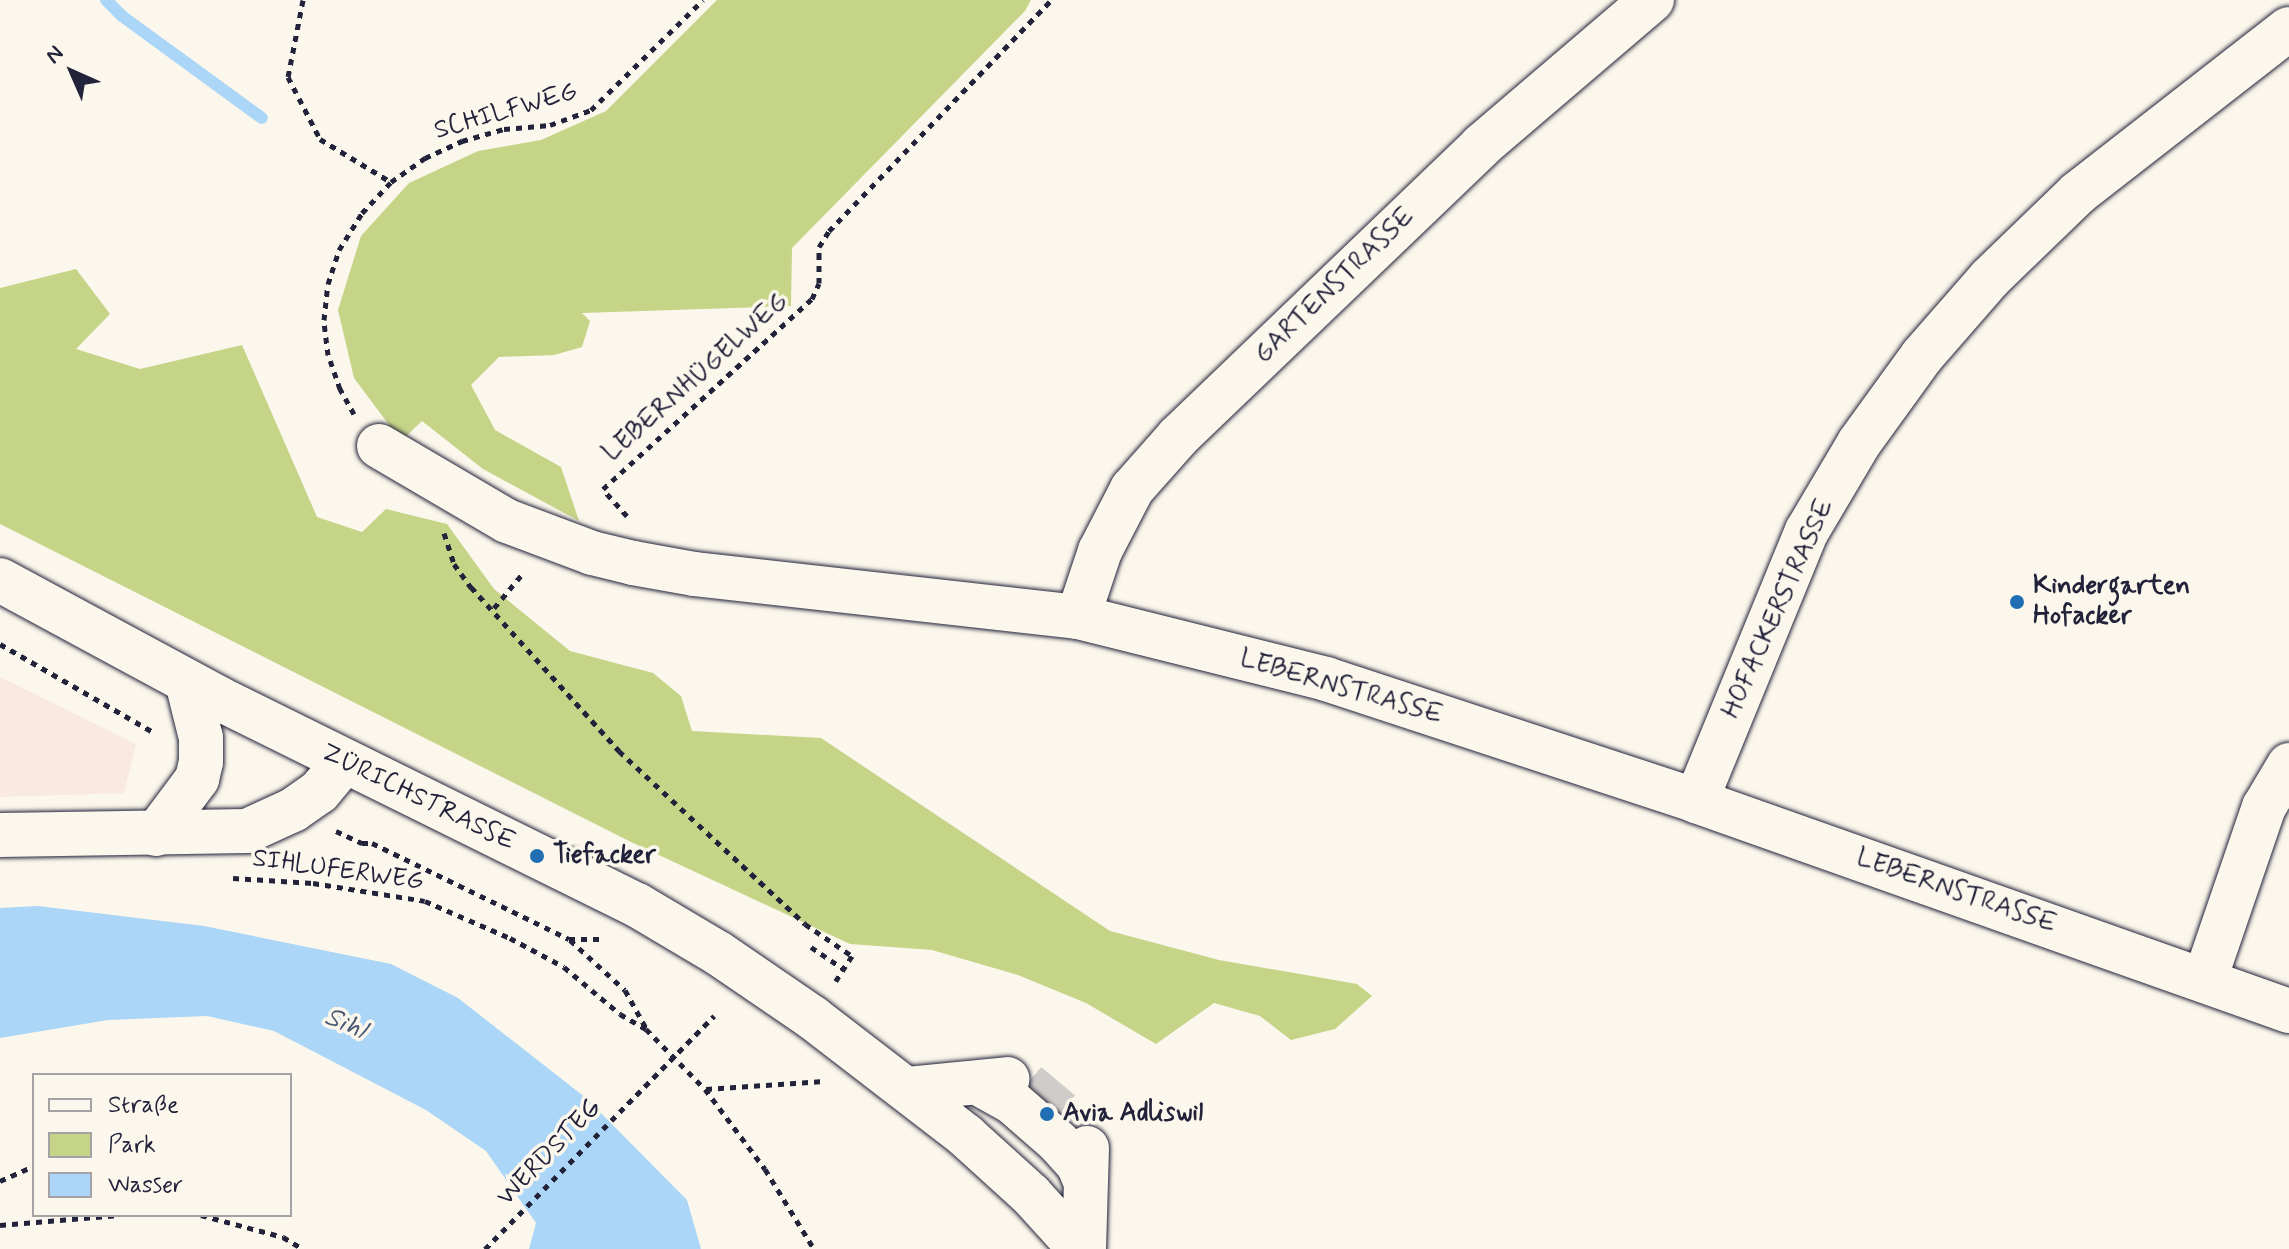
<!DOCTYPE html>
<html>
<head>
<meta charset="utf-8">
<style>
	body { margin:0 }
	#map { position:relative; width:2289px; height:1249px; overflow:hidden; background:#fbf7ec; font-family:Mynerve,sans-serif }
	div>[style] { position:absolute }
	.built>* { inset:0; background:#fae9de }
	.green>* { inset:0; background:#c6d488 }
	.water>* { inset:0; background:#abd6f7 }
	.stream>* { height:12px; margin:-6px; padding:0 6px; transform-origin:6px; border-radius:6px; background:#abd6f7 }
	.minor-tunnel>* { height:44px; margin-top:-22px; transform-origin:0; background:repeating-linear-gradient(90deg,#d0ccc9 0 44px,transparent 0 66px) }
	.path>* { height:5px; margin-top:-2.5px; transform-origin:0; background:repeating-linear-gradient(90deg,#22223b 0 6px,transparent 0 12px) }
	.roads { filter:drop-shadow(0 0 2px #22223b) drop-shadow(0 0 2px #22223b) }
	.minor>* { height:44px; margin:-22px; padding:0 22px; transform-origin:22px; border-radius:22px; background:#fbf7ec }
	.major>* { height:44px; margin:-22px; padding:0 22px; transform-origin:22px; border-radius:22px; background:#fbf7ec }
	.dots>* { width:22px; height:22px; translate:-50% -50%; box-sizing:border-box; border:4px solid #fbf7ec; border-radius:50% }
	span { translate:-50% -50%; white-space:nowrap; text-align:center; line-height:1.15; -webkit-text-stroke:7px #fbf7ec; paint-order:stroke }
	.street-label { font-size:26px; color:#22223b }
	.poi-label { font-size:26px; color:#22223b; font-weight:700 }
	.left { translate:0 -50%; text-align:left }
	.water-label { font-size:28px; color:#4b5873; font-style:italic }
	.legend { position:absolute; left:32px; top:1073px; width:260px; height:144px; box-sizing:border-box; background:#fbf7ec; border:2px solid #a4a2a5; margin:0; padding:10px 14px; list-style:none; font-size:24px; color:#22223b }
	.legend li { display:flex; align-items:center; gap:16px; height:40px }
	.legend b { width:40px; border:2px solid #a4a2a5 }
	.north { position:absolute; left:32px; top:32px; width:80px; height:80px; -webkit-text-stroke:6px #fbf7ec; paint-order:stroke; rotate:315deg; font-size:22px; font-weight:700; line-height:32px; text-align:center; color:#22223b }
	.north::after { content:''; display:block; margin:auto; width:28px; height:36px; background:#22223b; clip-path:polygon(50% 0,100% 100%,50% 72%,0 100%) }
</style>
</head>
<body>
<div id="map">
	<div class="built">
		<div style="clip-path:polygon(0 677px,136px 744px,124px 793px,0 797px)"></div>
	</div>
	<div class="green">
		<div style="clip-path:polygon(717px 0,1031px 0,1025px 11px,792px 248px,791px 306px,582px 313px,590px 321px,582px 347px,554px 355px,499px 357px,471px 385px,495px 430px,561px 467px,579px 521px,483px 469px,422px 421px,401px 441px,354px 378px,338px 310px,361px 236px,409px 183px,478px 151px,541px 140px,606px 111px)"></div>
		<div style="clip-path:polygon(76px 269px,110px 314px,76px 349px,140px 369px,242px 345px,317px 517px,362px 532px,386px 509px,447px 524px,494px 589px,570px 651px,653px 673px,681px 696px,692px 731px,821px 738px,1110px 931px,1219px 960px,1357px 984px,1372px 996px,1335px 1029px,1291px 1040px,1260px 1016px,1214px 1003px,1156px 1044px,1086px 1003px,1018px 975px,932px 950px,850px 944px,631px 842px,0 524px,0 288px)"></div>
	</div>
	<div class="water">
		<div style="clip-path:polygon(38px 906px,204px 926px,391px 964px,458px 998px,586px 1098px,687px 1200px,701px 1249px,529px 1249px,536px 1223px,486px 1151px,426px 1110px,274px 1031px,207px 1016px,108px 1020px,0 1038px,0 908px)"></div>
	</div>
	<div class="stream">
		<div style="left:106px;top:0;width:23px;rotate:45deg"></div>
		<div style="left:122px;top:16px;width:173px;rotate:36.1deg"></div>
	</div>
	<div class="minor-tunnel">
		<div style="left:1027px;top:1084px;width:62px;rotate:39.8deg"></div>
	</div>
	<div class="path">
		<div style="left:303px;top:0;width:78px;rotate:101deg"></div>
		<div style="left:288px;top:77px;width:70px;rotate:62.7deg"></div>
		<div style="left:320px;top:139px;width:83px;rotate:31.2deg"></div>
		<div style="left:354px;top:414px;width:29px;rotate:-119deg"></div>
		<div style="left:340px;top:389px;width:36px;rotate:-109deg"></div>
		<div style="left:328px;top:355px;width:35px;rotate:-97deg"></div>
		<div style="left:324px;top:320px;width:36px;rotate:-84deg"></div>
		<div style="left:328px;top:284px;width:36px;rotate:-72deg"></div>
		<div style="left:339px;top:250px;width:44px;rotate:-58.1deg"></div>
		<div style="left:362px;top:213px;width:42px;rotate:-46.9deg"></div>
		<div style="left:391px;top:182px;width:42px;rotate:-35.2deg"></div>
		<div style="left:425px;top:158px;width:41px;rotate:-24.7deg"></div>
		<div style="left:462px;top:141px;width:44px;rotate:-15.9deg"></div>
		<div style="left:504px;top:129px;width:46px;rotate:-5deg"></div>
		<div style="left:550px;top:125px;width:44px;rotate:-20.1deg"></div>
		<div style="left:591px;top:110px;width:157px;rotate:-44.5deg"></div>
		<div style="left:627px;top:516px;width:36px;rotate:-132deg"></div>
		<div style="left:603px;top:489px;width:282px;rotate:-42.3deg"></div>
		<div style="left:812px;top:299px;width:17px;rotate:-66deg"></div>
		<div style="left:819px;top:283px;width:36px;rotate:-90deg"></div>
		<div style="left:819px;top:247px;width:19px;rotate:-58deg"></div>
		<div style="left:829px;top:231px;width:320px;rotate:-46.1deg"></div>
		<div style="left:444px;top:533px;width:33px;rotate:72deg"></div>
		<div style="left:454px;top:564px;width:29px;rotate:54deg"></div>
		<div style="left:471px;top:587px;width:221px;rotate:47.9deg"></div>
		<div style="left:619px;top:751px;width:254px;rotate:42.9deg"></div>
		<div style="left:805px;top:924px;width:57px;rotate:34.2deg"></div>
		<div style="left:852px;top:956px;width:30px;rotate:123deg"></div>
		<div style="left:494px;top:608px;width:47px;rotate:-50.2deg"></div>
		<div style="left:0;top:644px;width:179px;rotate:29.9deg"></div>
		<div style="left:336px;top:831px;width:29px;rotate:25deg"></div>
		<div style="left:362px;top:843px;width:10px"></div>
		<div style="left:372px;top:843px;width:219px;rotate:26deg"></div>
		<div style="left:569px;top:939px;width:36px"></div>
		<div style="left:233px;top:878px;width:80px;rotate:3.6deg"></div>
		<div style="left:313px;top:883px;width:113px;rotate:9.1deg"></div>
		<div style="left:425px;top:901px;width:93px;rotate:23.5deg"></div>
		<div style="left:510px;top:938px;width:61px;rotate:28.2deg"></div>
		<div style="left:564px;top:967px;width:73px;rotate:40deg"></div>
		<div style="left:620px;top:1014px;width:30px;rotate:30deg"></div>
		<div style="left:646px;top:1029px;width:84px;rotate:45.5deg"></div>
		<div style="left:705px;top:1089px;width:100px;rotate:53.1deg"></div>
		<div style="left:765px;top:1169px;width:94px;rotate:58.5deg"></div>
		<div style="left:570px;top:940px;width:74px;rotate:42.3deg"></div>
		<div style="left:625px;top:990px;width:43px;rotate:61.1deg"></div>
		<div style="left:811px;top:947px;width:40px;rotate:34deg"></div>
		<div style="left:706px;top:1089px;width:118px;rotate:-3.9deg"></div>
		<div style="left:0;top:1181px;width:37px;rotate:-24deg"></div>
		<div style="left:201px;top:1215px;width:85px;rotate:15deg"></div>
		<div style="left:283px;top:1237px;width:23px;rotate:31deg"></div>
		<div style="left:0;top:1225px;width:120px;rotate:-4.8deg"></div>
		<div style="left:485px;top:1249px;width:327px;rotate:-45.5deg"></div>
	</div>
	<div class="roads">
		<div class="minor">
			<div style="left:379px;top:446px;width:148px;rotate:30.4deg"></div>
			<div style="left:507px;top:521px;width:91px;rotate:20.6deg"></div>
			<div style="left:592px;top:553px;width:42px;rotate:13.7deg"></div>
			<div style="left:633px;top:563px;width:63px;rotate:10.1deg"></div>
			<div style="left:695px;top:574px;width:385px;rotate:6.4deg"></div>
			<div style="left:1078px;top:617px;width:256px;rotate:14deg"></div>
			<div style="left:1326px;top:679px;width:390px;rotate:18.2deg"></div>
			<div style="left:1696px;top:801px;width:629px;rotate:19.5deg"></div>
			<div style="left:1078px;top:617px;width:70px;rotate:-71.6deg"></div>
			<div style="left:1100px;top:551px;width:70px;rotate:-62.7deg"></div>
			<div style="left:1132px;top:489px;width:69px;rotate:-48.5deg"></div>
			<div style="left:1178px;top:437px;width:420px;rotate:-43.8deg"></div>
			<div style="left:1481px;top:146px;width:225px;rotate:-40.5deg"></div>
			<div style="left:1696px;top:801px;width:292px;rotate:-67.7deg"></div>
			<div style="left:1807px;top:531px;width:102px;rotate:-59.4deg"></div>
			<div style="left:1859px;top:443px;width:107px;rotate:-54.1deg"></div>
			<div style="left:1922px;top:356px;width:103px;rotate:-48.9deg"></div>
			<div style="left:1990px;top:278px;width:122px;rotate:-44deg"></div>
			<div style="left:2078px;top:193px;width:267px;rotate:-37.9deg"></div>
			<div style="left:156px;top:834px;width:69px;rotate:-53.3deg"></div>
			<div style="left:197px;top:779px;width:17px;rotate:-77deg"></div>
			<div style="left:201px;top:762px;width:24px;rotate:-90deg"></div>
			<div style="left:201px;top:738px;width:58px;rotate:-104deg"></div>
			<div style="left:0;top:835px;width:247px;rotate:-0.9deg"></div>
			<div style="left:247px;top:831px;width:51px;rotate:-24.5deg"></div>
			<div style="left:293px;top:810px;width:32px;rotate:-35deg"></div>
			<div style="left:319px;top:792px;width:39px;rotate:-50deg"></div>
			<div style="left:2205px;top:979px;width:182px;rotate:-71.1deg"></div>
			<div style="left:2264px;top:807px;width:49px;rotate:-59.2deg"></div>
			<div style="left:978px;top:1083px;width:38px;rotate:29deg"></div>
			<div style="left:1011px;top:1101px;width:62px;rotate:41.1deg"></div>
			<div style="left:1058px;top:1142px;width:30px;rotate:48deg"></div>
			<div style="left:1078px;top:1164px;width:15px;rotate:67deg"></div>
			<div style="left:908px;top:1089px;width:100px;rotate:-5.7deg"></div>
			<div style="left:1084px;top:1249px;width:101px;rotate:-88.3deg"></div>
		</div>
		<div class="major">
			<div style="left:0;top:580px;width:248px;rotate:28.4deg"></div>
			<div style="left:218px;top:698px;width:467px;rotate:26.3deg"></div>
			<div style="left:637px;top:905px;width:94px;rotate:30.7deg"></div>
			<div style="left:718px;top:953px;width:115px;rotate:34.4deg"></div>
			<div style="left:813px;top:1018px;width:193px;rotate:37.6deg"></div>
			<div style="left:966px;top:1136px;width:88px;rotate:42.2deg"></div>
			<div style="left:1031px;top:1195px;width:73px;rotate:47.8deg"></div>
		</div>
	</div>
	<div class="dots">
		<div style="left:2017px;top:602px;background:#1f6fb2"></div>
		<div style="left:537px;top:856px;background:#1f6fb2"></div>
		<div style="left:1047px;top:1114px;background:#1f6fb2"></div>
	</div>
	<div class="street-label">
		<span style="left:506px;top:112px;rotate:-16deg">SCHILFWEG</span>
		<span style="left:1335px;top:286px;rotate:-44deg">GARTENSTRASSE</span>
		<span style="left:696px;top:378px;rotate:-42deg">LEBERNHÜGELWEG</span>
		<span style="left:1779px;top:609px;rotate:-66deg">HOFACKERSTRASSE</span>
		<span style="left:1341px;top:688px;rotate:16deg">LEBERNSTRASSE</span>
		<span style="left:418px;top:798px;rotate:26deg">ZÜRICHSTRASSE</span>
		<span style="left:338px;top:871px;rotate:8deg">SIHLUFERWEG</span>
		<span style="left:1956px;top:892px;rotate:19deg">LEBERNSTRASSE</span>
		<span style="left:550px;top:1153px;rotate:-46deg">WERDSTEG</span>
	</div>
	<div class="poi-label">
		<span class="left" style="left:2033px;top:602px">Kindergarten<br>Hofacker</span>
		<span class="left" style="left:553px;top:856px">Tiefacker</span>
		<span class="left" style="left:1063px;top:1114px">Avia Adliswil</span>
	</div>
	<div class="water-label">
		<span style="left:345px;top:1024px;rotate:23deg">Sihl</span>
	</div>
	<ul class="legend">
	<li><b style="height:10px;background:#fbf7ec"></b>Straße</li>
	<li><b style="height:22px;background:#c6d488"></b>Park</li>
	<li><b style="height:22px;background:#abd6f7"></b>Wasser</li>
	</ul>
	<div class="north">N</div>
</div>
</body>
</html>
